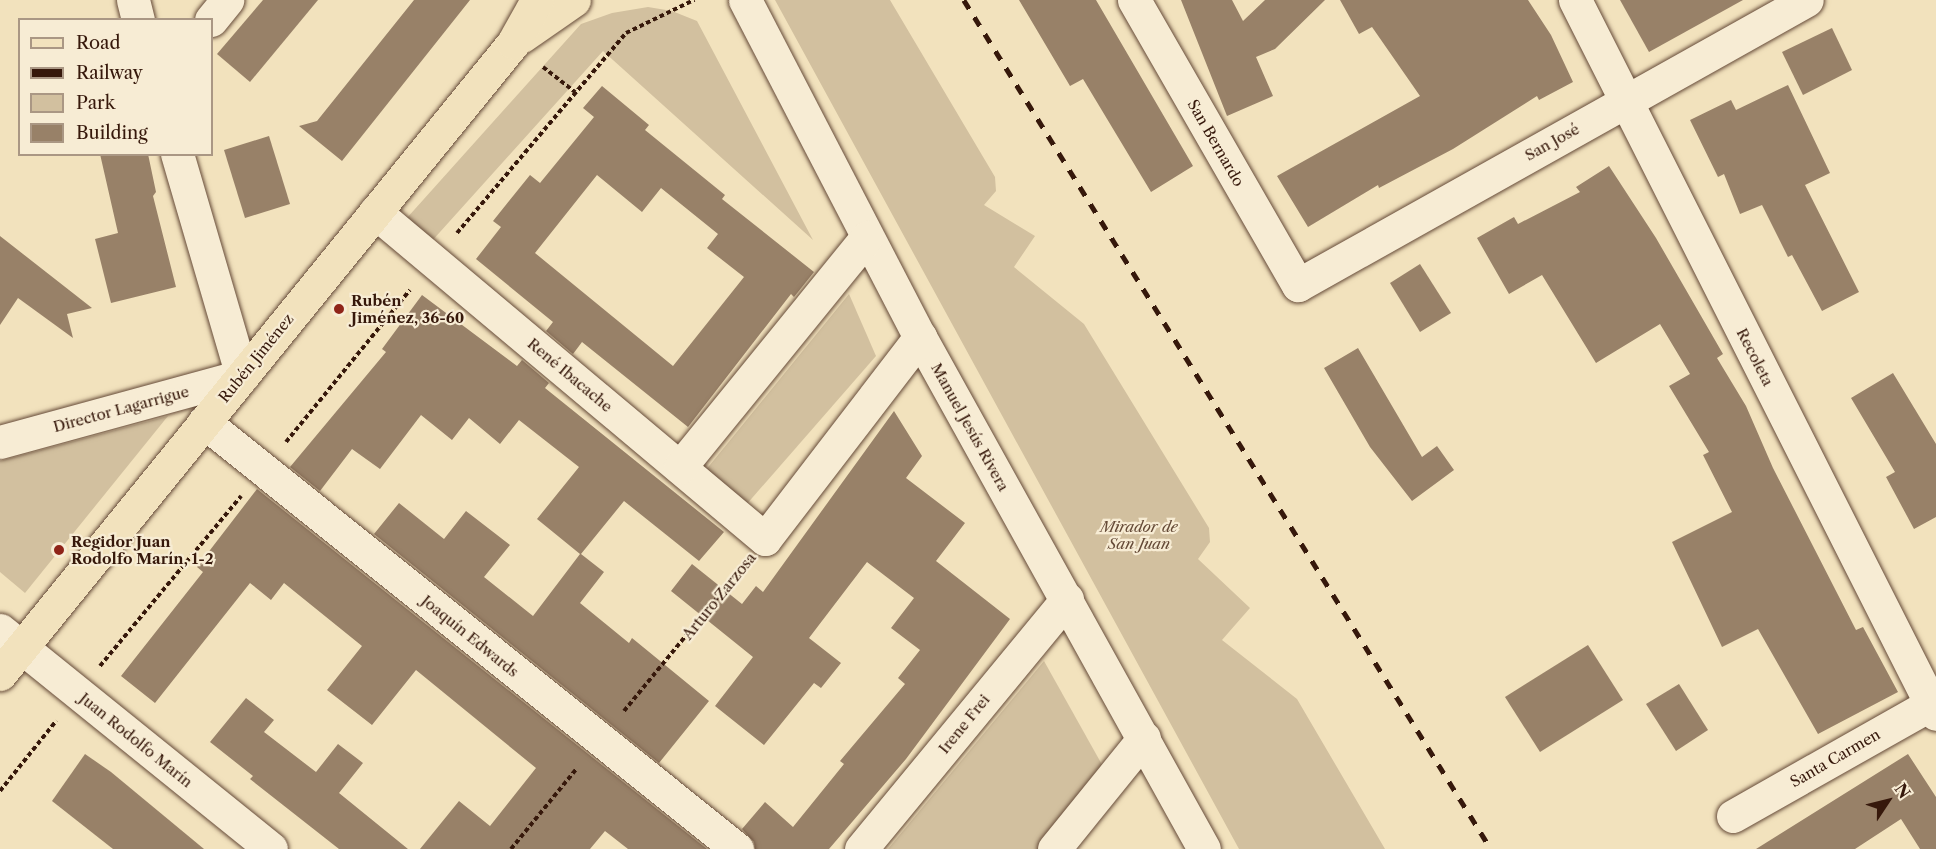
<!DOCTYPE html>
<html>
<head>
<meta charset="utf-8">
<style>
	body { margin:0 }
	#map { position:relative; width:1936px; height:849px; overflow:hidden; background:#f2e2bd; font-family:"Libre Caslon Text",serif }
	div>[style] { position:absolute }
	.green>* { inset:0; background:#d2c09f }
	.building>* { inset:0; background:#988168 }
	.path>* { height:4px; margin-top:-2px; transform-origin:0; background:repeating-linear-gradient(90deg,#36180b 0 4.5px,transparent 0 7.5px) }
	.roads { filter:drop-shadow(0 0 2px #654a38) drop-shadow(0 0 2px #654a38) }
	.minor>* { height:33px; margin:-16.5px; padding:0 16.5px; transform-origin:16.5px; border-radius:16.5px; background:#f7ecd4 }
	.major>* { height:33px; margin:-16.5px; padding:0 16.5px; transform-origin:16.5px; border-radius:16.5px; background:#f2e2bd }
	.rail>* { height:4.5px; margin-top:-2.25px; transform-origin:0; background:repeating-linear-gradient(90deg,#36180b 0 10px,transparent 0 20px) }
	.dots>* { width:16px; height:16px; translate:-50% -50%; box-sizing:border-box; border:3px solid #f7ecd4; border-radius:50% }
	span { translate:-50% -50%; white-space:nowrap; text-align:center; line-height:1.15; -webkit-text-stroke:4.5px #f7ecd4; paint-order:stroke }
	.street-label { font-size:15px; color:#36180b }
	.poi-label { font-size:15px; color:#36180b; font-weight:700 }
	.left { translate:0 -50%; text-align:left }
	.park-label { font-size:15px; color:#654a37; font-style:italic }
	.legend { position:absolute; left:18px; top:18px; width:195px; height:138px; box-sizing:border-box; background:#f7ecd4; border:2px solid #aa9784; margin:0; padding:8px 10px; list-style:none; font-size:18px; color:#36180b }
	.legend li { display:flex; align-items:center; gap:12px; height:30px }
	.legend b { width:30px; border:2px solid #aa9784 }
	.north { position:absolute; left:1858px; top:771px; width:60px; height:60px; -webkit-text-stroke:4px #f7ecd4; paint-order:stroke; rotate:55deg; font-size:16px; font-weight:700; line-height:24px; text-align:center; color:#36180b }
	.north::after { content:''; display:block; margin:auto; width:21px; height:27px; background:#36180b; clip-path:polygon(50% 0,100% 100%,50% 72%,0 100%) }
</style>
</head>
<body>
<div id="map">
	<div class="green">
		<div style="clip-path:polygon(775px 0,890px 0,995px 177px,996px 191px,984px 205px,1035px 236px,1014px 267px,1084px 324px,1209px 528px,1210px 542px,1198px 559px,1250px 608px,1222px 640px,1297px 699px,1385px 849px,1239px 849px)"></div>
		<div style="clip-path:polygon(648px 7px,672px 11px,697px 21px,813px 240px,603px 51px,431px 242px,406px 219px,581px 24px,612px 13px)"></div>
		<div style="clip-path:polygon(849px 294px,876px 356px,746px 505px,705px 471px)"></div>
		<div style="clip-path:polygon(168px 416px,25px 593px,0 572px,0 461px)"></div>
		<div style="clip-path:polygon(1044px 661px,1105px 770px,1041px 849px,888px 849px)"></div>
	</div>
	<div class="building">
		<div style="clip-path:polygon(263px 0,318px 0,250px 82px,217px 54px)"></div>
		<div style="clip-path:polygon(414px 0,470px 0,342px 161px,299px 126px,317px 121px)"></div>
		<div style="clip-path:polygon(1019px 0,1096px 0,1193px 166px,1151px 192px,1083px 79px,1070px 86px)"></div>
		<div style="clip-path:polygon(1181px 0,1232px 0,1243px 21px,1265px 0,1325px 0,1275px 49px,1256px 57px,1273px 96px,1227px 116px)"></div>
		<div style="clip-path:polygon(1340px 0,1528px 0,1551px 35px,1573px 82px,1539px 100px,1537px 96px,1453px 149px,1379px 188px,1378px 185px,1308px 227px,1277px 176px,1420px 96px,1372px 27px,1359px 34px)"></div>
		<div style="clip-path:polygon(1620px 0,1743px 0,1649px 52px)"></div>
		<div style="clip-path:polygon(1832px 28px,1852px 70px,1803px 95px,1782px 52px)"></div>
		<div style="clip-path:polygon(1788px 85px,1830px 173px,1805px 185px,1859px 292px,1822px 311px,1792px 255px,1788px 257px,1762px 205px,1740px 214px,1724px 174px,1718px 177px,1690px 120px,1731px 100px,1736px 110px)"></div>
		<div style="clip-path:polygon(evenodd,602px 86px,649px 125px,645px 130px,725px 195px,722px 199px,814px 272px,794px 297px,791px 294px,688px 427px,582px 342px,573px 354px,546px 331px,553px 322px,476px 259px,501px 227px,493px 221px,530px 175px,540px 183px,594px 117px,583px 108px,602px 86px,597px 175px,642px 212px,661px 188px,718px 234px,707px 248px,744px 277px,673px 366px,535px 253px,597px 175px)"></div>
		<div style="clip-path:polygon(269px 136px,290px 204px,245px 218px,224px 150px)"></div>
		<div style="clip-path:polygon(100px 154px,148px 154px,156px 192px,153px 196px,176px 287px,111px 303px,95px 239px,118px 233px)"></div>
		<div style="clip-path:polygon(1609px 166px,1656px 238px,1723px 354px,1717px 358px,1746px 406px,1773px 468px,1856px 630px,1863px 627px,1898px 692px,1818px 734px,1758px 629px,1722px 647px,1672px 542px,1732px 512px,1703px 455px,1709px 452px,1669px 386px,1690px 374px,1660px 324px,1596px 363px,1542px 275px,1509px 294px,1477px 238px,1514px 217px,1518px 224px,1580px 192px,1576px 187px)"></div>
		<div style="clip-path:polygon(0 236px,92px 308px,67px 314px,73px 338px,18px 298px,0 325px)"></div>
		<div style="clip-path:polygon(1420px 264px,1451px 313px,1420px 332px,1390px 283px)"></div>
		<div style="clip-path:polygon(422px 295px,517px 366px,522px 360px,549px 383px,545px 388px,724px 532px,699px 561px,624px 501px,581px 554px,604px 572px,580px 603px,629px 643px,632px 638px,709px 701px,659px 763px,374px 534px,399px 503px,444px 539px,466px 511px,510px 545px,484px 577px,533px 616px,580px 554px,537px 519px,579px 467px,519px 420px,500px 444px,469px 418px,452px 440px,421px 415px,380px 469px,352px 449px,320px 491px,290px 467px,386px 352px,382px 349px)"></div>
		<div style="clip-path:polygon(1358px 348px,1422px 457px,1437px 446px,1454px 470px,1412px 501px,1370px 447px,1324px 368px)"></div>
		<div style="clip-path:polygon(1893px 373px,1936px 444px,1936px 517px,1914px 529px,1886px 477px,1895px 472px,1851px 398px)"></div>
		<div style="clip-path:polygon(894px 411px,922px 456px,906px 478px,965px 523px,936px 561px,1010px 619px,906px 759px,829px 849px,755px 849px,754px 842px,742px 829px,765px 802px,793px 827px,844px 764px,840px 761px,905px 684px,898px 678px,920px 650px,891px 628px,914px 598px,867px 562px,809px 638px,841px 663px,821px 688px,814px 683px,764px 745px,715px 706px,753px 657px,671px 591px,692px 564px,742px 604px,756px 586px,763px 592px)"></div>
		<div style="clip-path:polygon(257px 489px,707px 849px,628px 849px,605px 831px,590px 849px,420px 849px,459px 801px,490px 826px,536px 768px,416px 670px,372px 725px,327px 690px,362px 646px,284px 583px,271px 600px,250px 583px,155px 703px,121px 676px,203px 572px,197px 567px)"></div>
		<div style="clip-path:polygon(1588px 645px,1623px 700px,1540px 752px,1505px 697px)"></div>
		<div style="clip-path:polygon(1679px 684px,1708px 730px,1676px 751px,1646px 704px)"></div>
		<div style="clip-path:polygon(246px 698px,274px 720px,264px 732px,316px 772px,338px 744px,363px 763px,339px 793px,408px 849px,339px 849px,250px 779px,253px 776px,210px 742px)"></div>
		<div style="clip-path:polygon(85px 754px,111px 772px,204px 849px,113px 849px,52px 801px)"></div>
		<div style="clip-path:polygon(1908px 754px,1936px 797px,1936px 849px,1920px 849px,1901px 819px,1855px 849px,1756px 849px)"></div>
	</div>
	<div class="path">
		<div style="left:543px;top:67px;width:41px;rotate:38deg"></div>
		<div style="left:457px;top:233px;width:262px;rotate:-49.8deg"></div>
		<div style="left:626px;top:33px;width:76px;rotate:-25.9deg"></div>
		<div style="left:286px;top:442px;width:196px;rotate:-50.8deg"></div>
		<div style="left:100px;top:666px;width:221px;rotate:-50.3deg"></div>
		<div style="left:624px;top:711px;width:188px;rotate:-50.6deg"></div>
		<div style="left:0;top:791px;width:90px;rotate:-51.3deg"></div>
		<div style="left:511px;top:849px;width:104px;rotate:-50.8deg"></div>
	</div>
	<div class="roads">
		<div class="minor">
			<div style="left:133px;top:0;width:21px;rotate:76deg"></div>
			<div style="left:745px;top:0;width:380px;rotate:62.6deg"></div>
			<div style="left:920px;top:337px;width:585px;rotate:60.98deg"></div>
			<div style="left:1134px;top:0;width:329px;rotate:60.1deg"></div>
			<div style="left:1298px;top:285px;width:583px;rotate:-29.25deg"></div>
			<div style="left:1575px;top:0;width:800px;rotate:63.18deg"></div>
			<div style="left:211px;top:20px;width:26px;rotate:-51deg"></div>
			<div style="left:375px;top:212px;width:509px;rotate:39.98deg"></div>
			<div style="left:765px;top:539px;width:255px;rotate:-52.5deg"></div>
			<div style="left:204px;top:422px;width:683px;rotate:38.7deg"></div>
			<div style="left:0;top:442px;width:251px;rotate:-15.3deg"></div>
			<div style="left:242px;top:376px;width:231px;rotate:-106.3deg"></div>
			<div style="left:680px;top:467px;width:296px;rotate:-50.9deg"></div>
			<div style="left:0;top:630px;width:348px;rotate:38.9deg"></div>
			<div style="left:1733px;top:816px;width:233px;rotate:-29.5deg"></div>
			<div style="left:861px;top:849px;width:324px;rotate:-50.5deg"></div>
			<div style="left:1054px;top:849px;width:143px;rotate:-51deg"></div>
		</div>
		<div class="major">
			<div style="left:522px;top:36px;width:63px;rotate:-34.7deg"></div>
			<div style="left:0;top:674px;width:813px;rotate:-50.89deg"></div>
			<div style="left:513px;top:43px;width:49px;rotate:-60.8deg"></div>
		</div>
	</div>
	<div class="rail">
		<div style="left:964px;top:0;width:999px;rotate:58.17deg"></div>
	</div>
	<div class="dots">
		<div style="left:339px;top:309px;background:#8f2418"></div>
		<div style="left:59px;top:550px;background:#8f2418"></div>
	</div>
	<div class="street-label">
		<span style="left:1552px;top:142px;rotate:-29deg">San José</span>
		<span style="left:1216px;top:143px;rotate:60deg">San Bernardo</span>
		<span style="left:1755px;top:357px;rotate:63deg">Recoleta</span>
		<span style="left:256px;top:358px;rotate:-51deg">Rubén Jiménez</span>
		<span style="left:570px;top:375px;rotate:40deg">René Ibacache</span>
		<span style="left:121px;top:409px;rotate:-15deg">Director Lagarrigue</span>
		<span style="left:970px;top:427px;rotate:61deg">Manuel Jesús Rivera</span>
		<span style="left:719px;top:596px;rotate:-51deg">Arturo Zarzosa</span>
		<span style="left:470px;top:636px;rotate:39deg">Joaquín Edwards</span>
		<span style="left:964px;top:724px;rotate:-51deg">Irene Frei</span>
		<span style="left:136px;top:740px;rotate:39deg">Juan Rodolfo Marín</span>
		<span style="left:1835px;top:758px;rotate:-30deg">Santa Carmen</span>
	</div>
	<div class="poi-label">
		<span class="left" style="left:351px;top:309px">Rubén<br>Jiménez, 36-60</span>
		<span class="left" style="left:71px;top:550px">Regidor Juan<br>Rodolfo Marín, 1-2</span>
	</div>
	<div class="park-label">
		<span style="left:1139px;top:535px">Mirador de<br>San Juan</span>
	</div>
	<ul class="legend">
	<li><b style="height:8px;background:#f2e2bd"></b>Road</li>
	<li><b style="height:8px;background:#36180b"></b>Railway</li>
	<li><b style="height:16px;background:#d2c09f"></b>Park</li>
	<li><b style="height:16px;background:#988168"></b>Building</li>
	</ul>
	<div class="north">N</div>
</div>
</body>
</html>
